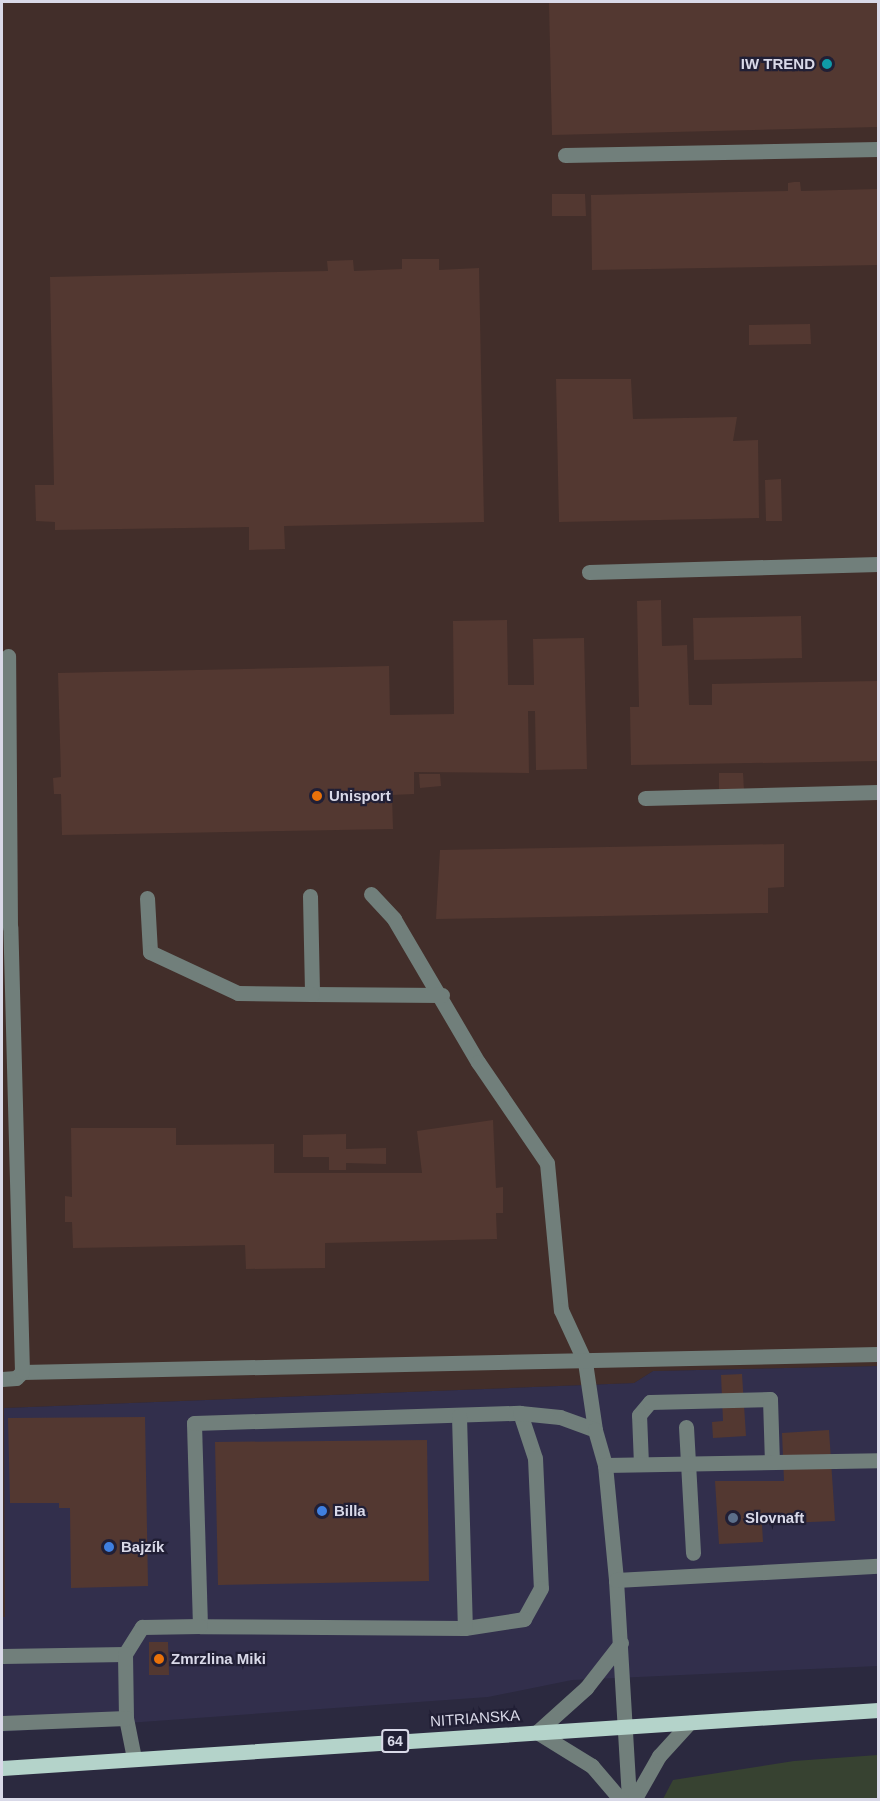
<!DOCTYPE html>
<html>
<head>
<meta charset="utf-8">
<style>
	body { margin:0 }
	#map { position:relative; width:880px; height:1801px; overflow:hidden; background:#2b293f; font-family:Arial,sans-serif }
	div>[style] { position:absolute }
	.built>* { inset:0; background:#322f4c }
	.industrial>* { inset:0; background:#422e2a }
	.green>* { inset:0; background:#374231 }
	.building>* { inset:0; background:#533831 }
	.minor>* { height:15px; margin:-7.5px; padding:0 7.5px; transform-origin:7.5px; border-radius:7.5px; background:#717f7b }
	.major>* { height:15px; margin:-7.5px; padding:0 7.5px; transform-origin:7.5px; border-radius:7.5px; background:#b4d3ca }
	.dots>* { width:16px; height:16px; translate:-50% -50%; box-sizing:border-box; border:3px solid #211f35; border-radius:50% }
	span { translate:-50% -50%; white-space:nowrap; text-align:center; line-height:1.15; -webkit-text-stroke:4.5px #211f35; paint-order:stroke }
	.shield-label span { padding:2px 4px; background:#211f35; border:2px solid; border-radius:4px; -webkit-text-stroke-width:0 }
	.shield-label { font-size:14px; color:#d9d9e8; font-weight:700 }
	.poi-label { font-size:15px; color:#d9d9e8; font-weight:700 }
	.right { translate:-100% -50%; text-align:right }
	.left { translate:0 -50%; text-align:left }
	.street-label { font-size:15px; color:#d9d9e8 }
	.frame { position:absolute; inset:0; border:3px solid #d9d9e8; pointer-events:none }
</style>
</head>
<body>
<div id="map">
	<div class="built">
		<div style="clip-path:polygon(878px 1366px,878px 1666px,572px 1680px,488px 1697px,2px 1732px,4px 1408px,634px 1383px,653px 1371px)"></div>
	</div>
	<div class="industrial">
		<div style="clip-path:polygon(2px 2px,878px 2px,878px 1366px,653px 1371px,634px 1383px,4px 1408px,5px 1617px,2px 1617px)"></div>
	</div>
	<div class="green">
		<div style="clip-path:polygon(878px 1755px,878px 1799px,663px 1799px,673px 1780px,794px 1761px)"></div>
	</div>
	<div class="building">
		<div style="clip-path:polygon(549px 2px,878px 2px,878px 127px,552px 135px)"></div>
		<div style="clip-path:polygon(794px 182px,800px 182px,801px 191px,878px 189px,878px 265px,592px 270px,591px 195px,788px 191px,788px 183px)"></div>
		<div style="clip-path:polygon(552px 194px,585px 194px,586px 216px,552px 216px)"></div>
		<div style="clip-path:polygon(402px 259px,439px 259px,439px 270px,479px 268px,484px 522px,284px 526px,285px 549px,249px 550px,249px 527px,55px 530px,55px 522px,36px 521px,35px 485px,54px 485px,50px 277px,328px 271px,327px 261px,353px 260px,354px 271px,402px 269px)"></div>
		<div style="clip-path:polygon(810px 324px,811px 344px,749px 345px,749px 325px)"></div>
		<div style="clip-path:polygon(556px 379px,631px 379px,633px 419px,737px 417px,733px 441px,758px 440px,759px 518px,559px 522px)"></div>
		<div style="clip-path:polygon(781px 479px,782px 521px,766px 521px,765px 480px)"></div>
		<div style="clip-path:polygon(661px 600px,662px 646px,687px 645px,689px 705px,712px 705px,712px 684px,878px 681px,878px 761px,631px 765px,630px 707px,639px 707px,637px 601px)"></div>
		<div style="clip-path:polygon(801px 616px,802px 658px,694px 660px,693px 618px)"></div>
		<div style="clip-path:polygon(507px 620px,508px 685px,534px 685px,533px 639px,584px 638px,587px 769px,536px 770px,535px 711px,528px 711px,529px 773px,414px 772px,414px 794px,392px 795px,393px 829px,62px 835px,61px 794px,54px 794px,53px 778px,61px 777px,58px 673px,389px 666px,390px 715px,454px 714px,453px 621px)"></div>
		<div style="clip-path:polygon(719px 773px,743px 773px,744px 790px,719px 791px)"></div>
		<div style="clip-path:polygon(419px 774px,440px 774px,441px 786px,420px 788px)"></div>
		<div style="clip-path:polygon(784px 844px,784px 887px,768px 888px,768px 913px,436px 919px,440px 850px)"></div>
		<div style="clip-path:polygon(493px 1120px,496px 1188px,503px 1187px,503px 1213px,496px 1213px,497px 1239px,325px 1243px,325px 1268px,246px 1269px,245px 1245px,73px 1248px,72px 1222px,65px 1222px,65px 1196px,72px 1197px,71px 1128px,176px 1128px,176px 1145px,274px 1144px,274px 1173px,422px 1173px,417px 1131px)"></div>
		<div style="clip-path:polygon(346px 1134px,346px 1149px,386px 1148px,386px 1164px,346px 1163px,346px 1170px,329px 1170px,329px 1157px,303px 1157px,303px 1135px)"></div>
		<div style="clip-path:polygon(742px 1374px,746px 1436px,713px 1438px,712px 1422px,723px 1421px,721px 1375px)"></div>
		<div style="clip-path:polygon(145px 1417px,148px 1586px,71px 1588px,70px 1508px,59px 1508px,59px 1503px,10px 1503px,8px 1418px)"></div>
		<div style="clip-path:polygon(829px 1430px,835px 1521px,762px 1524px,763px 1542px,719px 1544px,715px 1481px,784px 1481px,782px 1433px)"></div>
		<div style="clip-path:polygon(427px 1440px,429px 1581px,218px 1585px,215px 1442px)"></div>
		<div style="clip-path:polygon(149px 1642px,168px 1642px,169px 1675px,149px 1675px)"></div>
	</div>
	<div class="minor">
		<div style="left:565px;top:155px;width:313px;rotate:-1.1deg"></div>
		<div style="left:589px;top:572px;width:289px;rotate:-1.6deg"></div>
		<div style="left:645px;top:798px;width:233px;rotate:-1.5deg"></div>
		<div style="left:371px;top:894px;width:34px;rotate:47deg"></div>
		<div style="left:394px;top:919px;width:166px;rotate:59.6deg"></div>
		<div style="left:478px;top:1062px;width:122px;rotate:55.7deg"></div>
		<div style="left:547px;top:1163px;width:148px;rotate:84.6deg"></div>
		<div style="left:561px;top:1310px;width:57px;rotate:65.2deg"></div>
		<div style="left:585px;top:1362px;width:69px;rotate:81.6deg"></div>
		<div style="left:310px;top:896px;width:98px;rotate:88.8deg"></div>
		<div style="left:312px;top:994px;width:130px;rotate:0.4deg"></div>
		<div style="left:147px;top:898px;width:54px;rotate:86.8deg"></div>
		<div style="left:150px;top:952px;width:97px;rotate:25deg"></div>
		<div style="left:238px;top:993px;width:74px;rotate:0.8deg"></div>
		<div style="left:22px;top:1372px;width:856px;rotate:-1.2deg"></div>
		<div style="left:2px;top:1379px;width:14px;rotate:-4deg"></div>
		<div style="left:16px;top:1378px;width:8px;rotate:-45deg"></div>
		<div style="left:22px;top:1372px;width:445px;rotate:-91.5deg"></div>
		<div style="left:10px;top:927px;width:271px;rotate:-90.4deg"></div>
		<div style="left:520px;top:1413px;width:47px;rotate:71.6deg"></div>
		<div style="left:535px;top:1458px;width:130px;rotate:87.4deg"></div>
		<div style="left:541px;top:1588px;width:35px;rotate:119deg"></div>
		<div style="left:524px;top:1619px;width:60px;rotate:171.3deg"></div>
		<div style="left:465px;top:1628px;width:265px;rotate:-179.6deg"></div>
		<div style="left:200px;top:1626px;width:203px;rotate:-91.7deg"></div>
		<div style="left:194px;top:1423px;width:326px;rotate:-1.8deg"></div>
		<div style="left:520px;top:1413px;width:40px;rotate:5.7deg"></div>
		<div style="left:560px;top:1417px;width:37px;rotate:20deg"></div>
		<div style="left:595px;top:1430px;width:36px;rotate:74deg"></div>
		<div style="left:605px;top:1465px;width:116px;rotate:84.5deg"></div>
		<div style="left:616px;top:1580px;width:220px;rotate:86.6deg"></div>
		<div style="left:459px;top:1416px;width:212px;rotate:88.4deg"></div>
		<div style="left:686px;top:1427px;width:126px;rotate:86.8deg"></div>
		<div style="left:641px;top:1464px;width:49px;rotate:-92.3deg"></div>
		<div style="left:639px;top:1415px;width:17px;rotate:-50deg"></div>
		<div style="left:650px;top:1402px;width:120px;rotate:-1.4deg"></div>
		<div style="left:770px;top:1399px;width:63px;rotate:88.2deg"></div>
		<div style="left:605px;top:1465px;width:273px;rotate:-1deg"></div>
		<div style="left:616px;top:1580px;width:262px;rotate:-3.1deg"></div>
		<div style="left:125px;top:1654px;width:32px;rotate:-58deg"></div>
		<div style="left:142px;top:1627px;width:58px;rotate:-1deg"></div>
		<div style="left:2px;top:1656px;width:123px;rotate:-0.9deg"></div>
		<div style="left:125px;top:1654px;width:64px;rotate:89.1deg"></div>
		<div style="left:126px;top:1718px;width:41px;rotate:78.7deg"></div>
		<div style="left:2px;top:1723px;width:124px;rotate:-2.3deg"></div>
		<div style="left:621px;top:1800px;width:45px;rotate:-130.5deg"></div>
		<div style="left:592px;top:1766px;width:65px;rotate:-148.3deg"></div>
		<div style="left:537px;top:1732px;width:66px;rotate:-41.9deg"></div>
		<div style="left:586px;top:1688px;width:57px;rotate:-52.1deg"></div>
		<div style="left:634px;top:1800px;width:51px;rotate:-60.4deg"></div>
		<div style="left:659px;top:1756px;width:45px;rotate:-47.7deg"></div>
	</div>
	<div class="major">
		<div style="left:2px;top:1768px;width:878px;rotate:-3.79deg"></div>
	</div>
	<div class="dots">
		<div style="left:827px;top:64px;background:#0f9aa8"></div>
		<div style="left:317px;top:796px;background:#e8710a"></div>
		<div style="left:322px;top:1511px;background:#3f7fe0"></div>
		<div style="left:733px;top:1518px;background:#5c6f8a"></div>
		<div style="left:109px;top:1547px;background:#3f7fe0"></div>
		<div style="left:159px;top:1659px;background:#e8710a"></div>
	</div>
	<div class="shield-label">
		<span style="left:395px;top:1741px">64</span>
	</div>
	<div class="poi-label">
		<span class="right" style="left:815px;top:64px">IW TREND</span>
		<span class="left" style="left:329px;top:796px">Unisport</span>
		<span class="left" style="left:334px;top:1511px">Billa</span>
		<span class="left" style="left:745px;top:1518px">Slovnaft</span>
		<span class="left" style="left:121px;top:1547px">Bajzík</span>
		<span class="left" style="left:171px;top:1659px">Zmrzlina Miki</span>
	</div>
	<div class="street-label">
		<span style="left:475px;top:1718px;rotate:-4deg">NITRIANSKA</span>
	</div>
	<div class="frame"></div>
</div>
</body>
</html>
